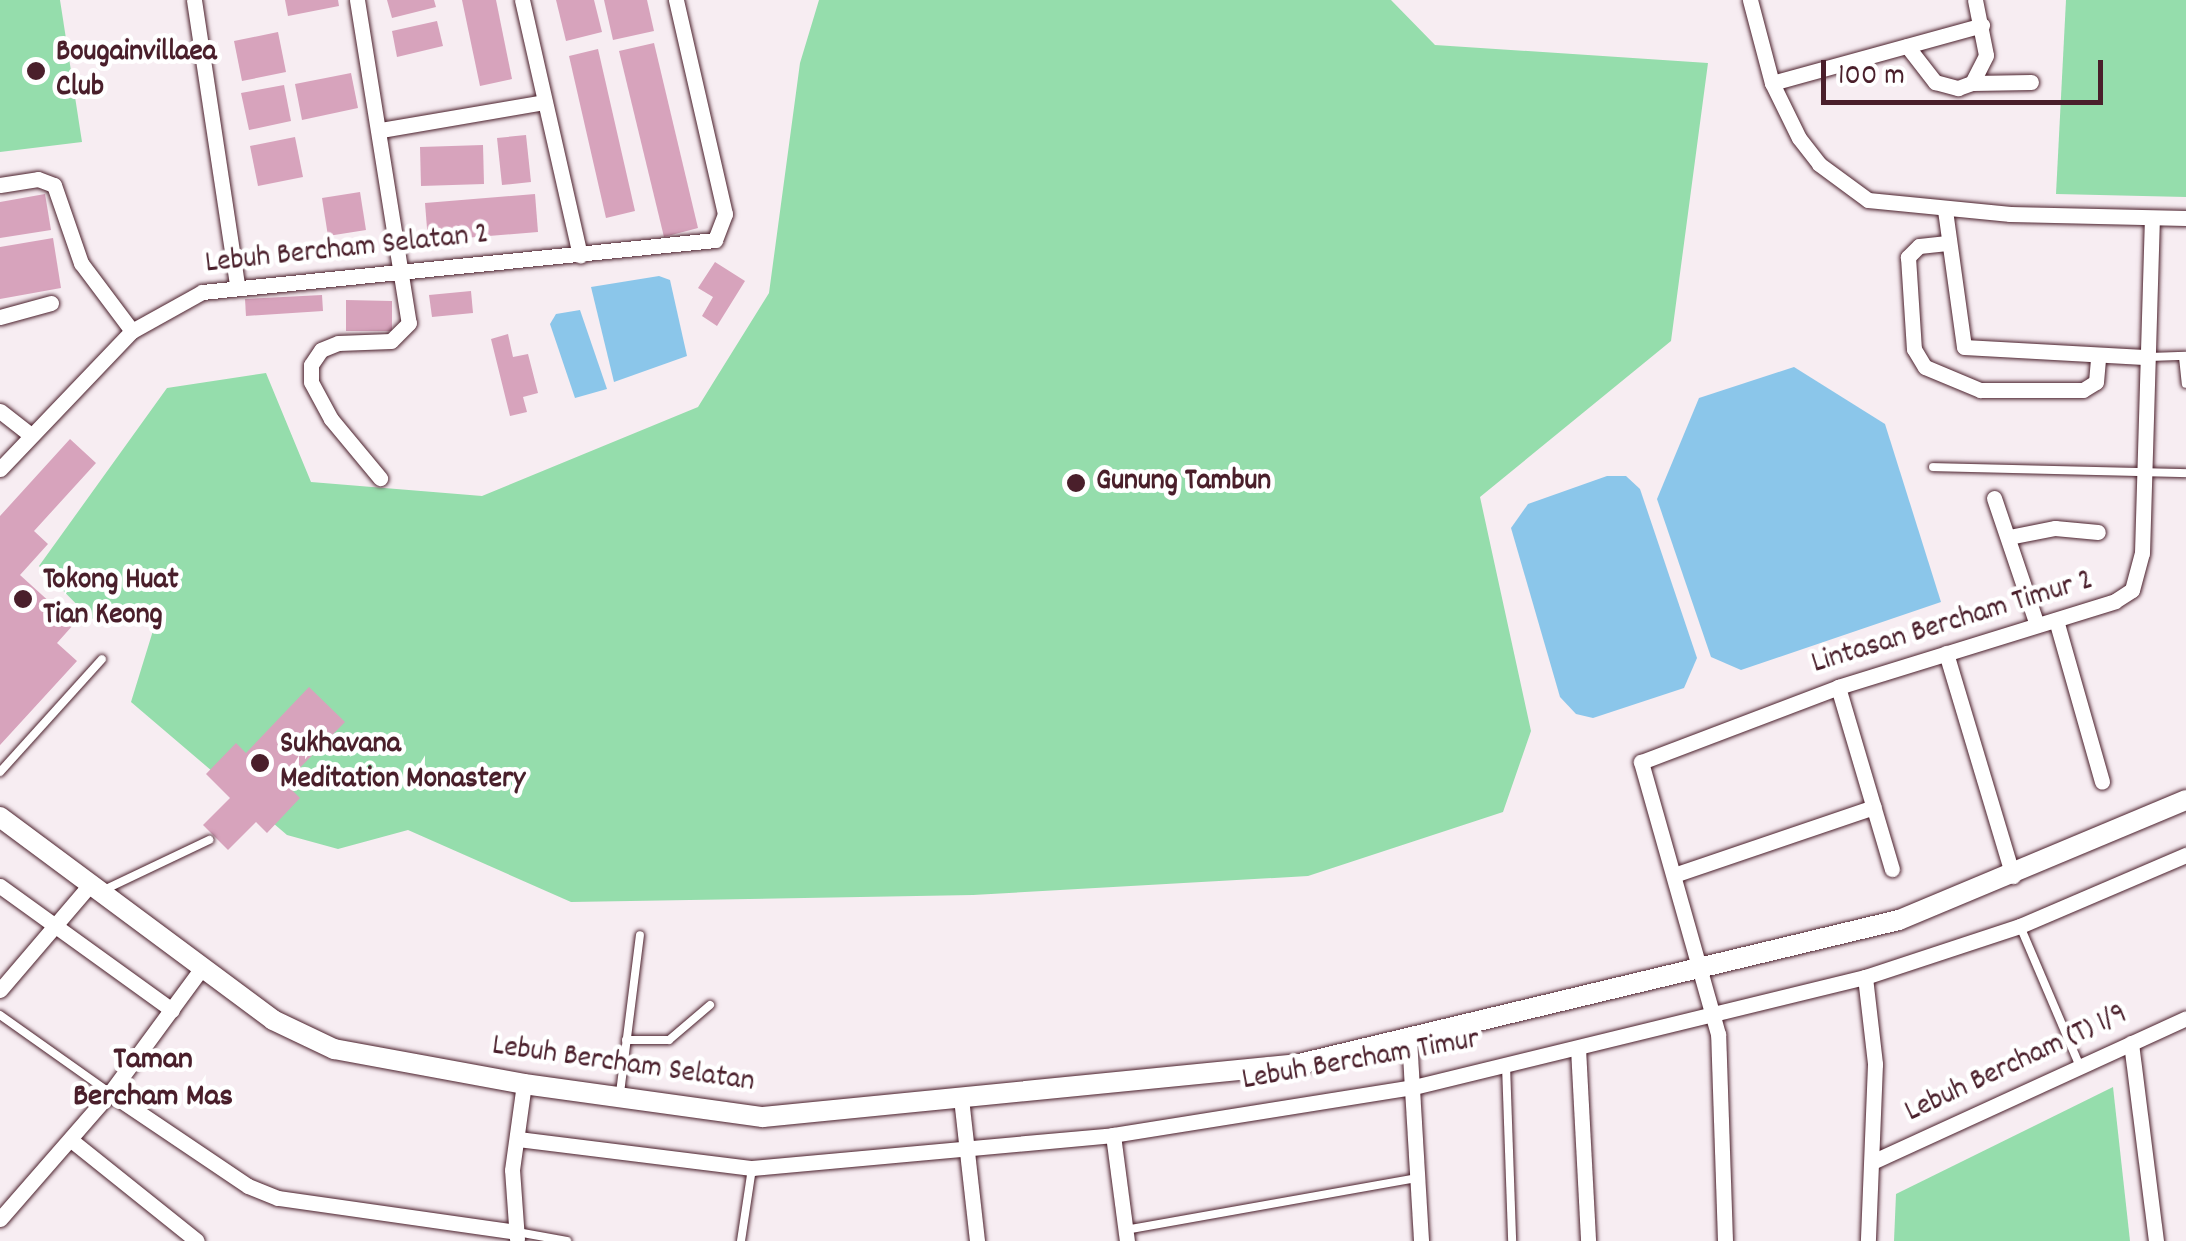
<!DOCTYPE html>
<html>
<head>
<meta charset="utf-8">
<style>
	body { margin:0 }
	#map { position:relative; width:2186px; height:1241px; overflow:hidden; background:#f7edf2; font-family:Dekko,sans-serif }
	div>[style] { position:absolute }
	.green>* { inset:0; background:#95ddac }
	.water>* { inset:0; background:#8bc6ea }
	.building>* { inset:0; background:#d7a3bc }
	.roads { filter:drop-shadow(0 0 2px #4a1f2b) drop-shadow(0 0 2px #4a1f2b) }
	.service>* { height:8px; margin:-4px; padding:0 4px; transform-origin:4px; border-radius:4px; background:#fff }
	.minor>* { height:15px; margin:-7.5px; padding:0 7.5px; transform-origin:7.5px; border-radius:7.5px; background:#fff }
	.tertiary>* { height:20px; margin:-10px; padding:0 10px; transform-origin:10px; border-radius:10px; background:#fff }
	.dots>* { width:28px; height:28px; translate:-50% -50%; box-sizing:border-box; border:5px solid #fff; border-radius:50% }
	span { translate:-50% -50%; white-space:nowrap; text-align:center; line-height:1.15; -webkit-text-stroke:9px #fff; paint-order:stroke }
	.poi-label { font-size:30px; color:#4a1f2b; font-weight:700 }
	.left { translate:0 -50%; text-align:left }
	.street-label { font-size:30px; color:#4a1f2b }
	.neighbourhood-label { font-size:32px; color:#4a1f2b; font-weight:700 }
	.scale { position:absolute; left:1821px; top:60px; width:282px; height:45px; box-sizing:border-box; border:5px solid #4a1f2b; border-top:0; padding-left:12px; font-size:30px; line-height:35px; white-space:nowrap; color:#4a1f2b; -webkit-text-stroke:8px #fff; paint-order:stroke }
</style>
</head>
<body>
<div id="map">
	<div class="green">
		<div style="clip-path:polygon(0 0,60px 0,82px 142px,0 152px)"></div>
		<div style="clip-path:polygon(819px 0,1391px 0,1435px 45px,1708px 63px,1671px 341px,1480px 497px,1531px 731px,1503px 812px,1308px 876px,973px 895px,571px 902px,408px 830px,338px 849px,287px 835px,131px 702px,160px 608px,91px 619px,39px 566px,167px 388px,266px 373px,311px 482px,482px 496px,698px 407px,769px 293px,800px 63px)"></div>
		<div style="clip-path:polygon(2066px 0,2186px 0,2186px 197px,2056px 194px)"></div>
		<div style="clip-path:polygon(2113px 1087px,2130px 1241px,1894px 1241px,1896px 1194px)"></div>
	</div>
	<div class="water">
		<div style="clip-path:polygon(659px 276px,670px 280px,687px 356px,614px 382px,591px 287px)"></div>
		<div style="clip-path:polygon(580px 310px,607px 389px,575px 398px,550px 324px,556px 314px)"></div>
		<div style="clip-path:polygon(1794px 367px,1885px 424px,1941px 602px,1741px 670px,1711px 657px,1657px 499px,1699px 398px)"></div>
		<div style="clip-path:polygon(1607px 476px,1626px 476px,1640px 489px,1697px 658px,1684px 688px,1593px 718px,1576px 714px,1560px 697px,1511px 528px,1528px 504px)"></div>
	</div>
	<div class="building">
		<div style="clip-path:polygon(285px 0,338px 0,339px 6px,288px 16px)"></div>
		<div style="clip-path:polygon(387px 0,434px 0,436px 7px,392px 18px)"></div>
		<div style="clip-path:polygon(462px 0,496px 0,512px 79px,480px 86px)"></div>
		<div style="clip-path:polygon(556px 0,594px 0,602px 32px,566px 41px)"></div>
		<div style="clip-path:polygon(604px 0,647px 0,654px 31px,613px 40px)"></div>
		<div style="clip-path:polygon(437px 21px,443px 46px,397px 57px,392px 31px)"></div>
		<div style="clip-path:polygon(278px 32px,286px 72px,242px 81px,234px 41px)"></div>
		<div style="clip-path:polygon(654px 43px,698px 228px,664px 237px,619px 51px)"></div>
		<div style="clip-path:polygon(598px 49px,635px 211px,606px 218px,569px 56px)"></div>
		<div style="clip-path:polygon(351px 73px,358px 108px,302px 120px,295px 84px)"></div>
		<div style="clip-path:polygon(284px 85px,291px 121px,249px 130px,241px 93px)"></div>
		<div style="clip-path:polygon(526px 135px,531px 182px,502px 185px,497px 138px)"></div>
		<div style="clip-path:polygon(295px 137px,303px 177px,258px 186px,250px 146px)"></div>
		<div style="clip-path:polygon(483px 145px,484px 184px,421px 186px,420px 147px)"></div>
		<div style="clip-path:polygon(360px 192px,366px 230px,328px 236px,322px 198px)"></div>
		<div style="clip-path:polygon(45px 194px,51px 230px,0 238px,0 202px)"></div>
		<div style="clip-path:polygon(535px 194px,538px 232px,428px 241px,425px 203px)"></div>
		<div style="clip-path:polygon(53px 238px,61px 288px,0 299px,0 247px)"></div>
		<div style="clip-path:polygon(715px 262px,745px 281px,717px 326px,702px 316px,713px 297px,698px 288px)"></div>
		<div style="clip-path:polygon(471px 291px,473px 313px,432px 317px,429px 295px)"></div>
		<div style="clip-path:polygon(322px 295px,323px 311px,246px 316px,245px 299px)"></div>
		<div style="clip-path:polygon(346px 300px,392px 301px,392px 331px,346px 331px)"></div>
		<div style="clip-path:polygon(508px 334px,513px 357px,528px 354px,538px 393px,523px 397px,527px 412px,510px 416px,491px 339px)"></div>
		<div style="clip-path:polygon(70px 439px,96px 463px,34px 531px,48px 544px,20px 575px,74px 624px,57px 643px,77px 661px,0 745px,0 516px)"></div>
		<div style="clip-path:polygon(309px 687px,345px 722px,285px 783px,300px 798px,267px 833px,256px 822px,228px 850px,203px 825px,230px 798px,206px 774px,236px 743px,246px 753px)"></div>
	</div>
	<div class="roads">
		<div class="service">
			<div style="left:2149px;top:357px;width:37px;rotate:-2deg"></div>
			<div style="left:2183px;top:357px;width:27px;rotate:84deg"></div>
			<div style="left:1933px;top:467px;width:253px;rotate:1.4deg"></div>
			<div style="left:0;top:772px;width:152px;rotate:-47.9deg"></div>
			<div style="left:102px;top:891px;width:119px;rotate:-25.5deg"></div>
			<div style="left:2020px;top:926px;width:153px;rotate:66.9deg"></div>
			<div style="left:0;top:1015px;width:135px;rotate:35.3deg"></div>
			<div style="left:626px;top:1040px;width:43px"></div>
			<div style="left:669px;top:1040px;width:54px;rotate:-40.5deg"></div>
			<div style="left:1506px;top:1065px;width:176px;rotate:88deg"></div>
			<div style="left:620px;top:1093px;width:159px;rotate:-82.8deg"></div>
			<div style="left:1125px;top:1230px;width:296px;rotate:-10.1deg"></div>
			<div style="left:517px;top:1232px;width:51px;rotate:10.2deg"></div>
			<div style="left:741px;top:1241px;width:74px;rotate:-81.4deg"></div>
		</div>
		<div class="minor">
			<div style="left:194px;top:0;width:288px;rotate:81.4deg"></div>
			<div style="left:357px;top:0;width:327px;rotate:80.9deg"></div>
			<div style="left:409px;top:323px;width:25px;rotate:135deg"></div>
			<div style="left:391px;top:341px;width:53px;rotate:177.8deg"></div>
			<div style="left:338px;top:343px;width:18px;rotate:158deg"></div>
			<div style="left:321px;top:350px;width:18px;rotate:124deg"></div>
			<div style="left:311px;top:365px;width:17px;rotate:90deg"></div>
			<div style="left:311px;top:382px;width:42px;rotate:61.6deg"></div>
			<div style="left:331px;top:419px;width:77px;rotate:50.3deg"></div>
			<div style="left:522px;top:0;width:262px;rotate:77.2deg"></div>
			<div style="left:1750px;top:0;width:86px;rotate:75.2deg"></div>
			<div style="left:1772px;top:83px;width:61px;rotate:63.9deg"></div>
			<div style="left:1799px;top:138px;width:33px;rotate:52deg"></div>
			<div style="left:1819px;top:164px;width:61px;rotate:36.3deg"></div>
			<div style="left:1868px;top:200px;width:143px;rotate:5.6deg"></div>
			<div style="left:2010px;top:214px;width:176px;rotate:1.3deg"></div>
			<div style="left:1907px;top:46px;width:46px;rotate:52.1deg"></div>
			<div style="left:1935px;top:82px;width:24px;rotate:15deg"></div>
			<div style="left:1958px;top:88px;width:15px;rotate:-20deg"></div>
			<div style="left:1972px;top:83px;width:31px;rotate:-63deg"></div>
			<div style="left:1986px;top:55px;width:56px;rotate:-101.3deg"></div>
			<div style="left:1772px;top:83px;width:218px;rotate:-15.4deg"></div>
			<div style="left:1972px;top:83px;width:59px;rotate:-1deg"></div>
			<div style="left:381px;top:130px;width:165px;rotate:-9.7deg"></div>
			<div style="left:0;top:185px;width:38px;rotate:-9deg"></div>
			<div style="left:38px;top:179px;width:17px;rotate:21deg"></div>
			<div style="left:54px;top:185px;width:83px;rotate:70.9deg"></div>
			<div style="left:81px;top:263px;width:85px;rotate:53.1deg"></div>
			<div style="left:1945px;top:210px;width:138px;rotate:82.1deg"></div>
			<div style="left:1964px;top:347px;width:180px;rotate:3.2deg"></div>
			<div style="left:1947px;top:243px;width:28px;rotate:174deg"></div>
			<div style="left:1919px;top:246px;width:16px;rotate:135deg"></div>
			<div style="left:1908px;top:257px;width:92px;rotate:86.3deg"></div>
			<div style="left:1914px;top:349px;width:21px;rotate:59deg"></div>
			<div style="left:1925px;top:367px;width:60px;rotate:22.7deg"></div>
			<div style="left:1980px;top:390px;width:103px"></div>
			<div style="left:2083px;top:390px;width:15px;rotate:-32deg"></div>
			<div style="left:2096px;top:382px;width:25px;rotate:-85deg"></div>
			<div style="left:0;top:317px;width:53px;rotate:-15.4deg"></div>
			<div style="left:0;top:411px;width:39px;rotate:38deg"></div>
			<div style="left:0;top:469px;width:191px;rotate:-46.3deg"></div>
			<div style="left:132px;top:331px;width:80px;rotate:-29.1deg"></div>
			<div style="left:202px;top:292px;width:516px;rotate:-5.79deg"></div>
			<div style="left:715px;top:240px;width:28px;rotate:-69deg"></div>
			<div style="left:725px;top:214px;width:220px;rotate:-102.9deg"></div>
			<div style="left:1994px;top:498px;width:134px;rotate:71.3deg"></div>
			<div style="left:2009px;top:537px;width:47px;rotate:-11.1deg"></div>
			<div style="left:2055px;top:528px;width:43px;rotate:5.3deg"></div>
			<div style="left:2056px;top:620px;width:168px;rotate:74.1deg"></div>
			<div style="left:1946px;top:653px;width:233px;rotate:73.3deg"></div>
			<div style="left:1838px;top:687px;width:190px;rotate:73.5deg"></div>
			<div style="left:1674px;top:875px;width:211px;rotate:-18.8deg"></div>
			<div style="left:0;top:886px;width:212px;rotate:35.8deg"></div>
			<div style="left:1865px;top:977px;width:88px;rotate:83.4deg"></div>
			<div style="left:1875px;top:1064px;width:177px;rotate:92.3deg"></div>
			<div style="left:0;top:990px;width:135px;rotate:-49.5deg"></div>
			<div style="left:1409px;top:1038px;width:203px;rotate:86.6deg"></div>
			<div style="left:2131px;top:1043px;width:200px;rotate:82.8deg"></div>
			<div style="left:1578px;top:1048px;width:193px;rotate:87deg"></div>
			<div style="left:110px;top:1093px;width:166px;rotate:34deg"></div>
			<div style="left:248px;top:1186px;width:32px;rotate:22deg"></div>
			<div style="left:278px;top:1198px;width:240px;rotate:8.1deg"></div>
			<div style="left:961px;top:1098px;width:144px;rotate:83.6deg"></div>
			<div style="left:1113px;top:1135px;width:107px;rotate:82.5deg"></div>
			<div style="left:518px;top:1139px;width:236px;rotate:7.1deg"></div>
			<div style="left:752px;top:1168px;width:363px;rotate:-5.2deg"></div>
			<div style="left:1113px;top:1135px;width:305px;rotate:-9.1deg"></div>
			<div style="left:1414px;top:1087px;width:464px;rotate:-13.7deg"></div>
			<div style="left:1865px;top:977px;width:163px;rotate:-18.2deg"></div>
			<div style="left:2020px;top:926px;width:181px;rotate:-23.2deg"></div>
			<div style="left:71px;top:1140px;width:161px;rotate:38.7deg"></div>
			<div style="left:1872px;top:1162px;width:345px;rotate:-24.6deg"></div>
			<div style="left:0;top:1219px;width:167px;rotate:-48.9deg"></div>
			<div style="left:110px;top:1093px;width:154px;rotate:-53.7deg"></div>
			<div style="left:517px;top:1239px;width:69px;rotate:-94.1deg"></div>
			<div style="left:512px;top:1170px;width:87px;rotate:-82.1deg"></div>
			<div style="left:1725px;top:1241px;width:207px;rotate:-91.9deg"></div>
			<div style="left:1718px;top:1034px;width:283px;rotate:-105.8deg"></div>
			<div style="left:1641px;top:762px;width:211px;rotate:-20.8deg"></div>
			<div style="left:1838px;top:687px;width:290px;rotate:-17.2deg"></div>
			<div style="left:2115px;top:601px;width:20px;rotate:-33deg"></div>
			<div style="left:2132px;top:590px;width:38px;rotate:-75deg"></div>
			<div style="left:2142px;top:553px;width:335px;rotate:-88.3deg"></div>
		</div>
		<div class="tertiary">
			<div style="left:0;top:817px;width:340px;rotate:36.6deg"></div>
			<div style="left:273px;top:1020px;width:68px;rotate:25.4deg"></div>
			<div style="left:334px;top:1049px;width:193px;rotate:10.4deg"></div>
			<div style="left:524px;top:1084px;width:241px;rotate:7.9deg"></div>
			<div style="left:763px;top:1117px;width:539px;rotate:-5.65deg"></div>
			<div style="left:1299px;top:1064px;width:617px;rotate:-13.5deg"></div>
			<div style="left:1899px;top:920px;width:311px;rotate:-22.7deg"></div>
		</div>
	</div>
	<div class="dots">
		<div style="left:36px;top:71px;background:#4a1f2b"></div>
		<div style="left:1076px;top:483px;background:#4a1f2b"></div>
		<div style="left:23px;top:599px;background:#4a1f2b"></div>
		<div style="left:260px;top:763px;background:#4a1f2b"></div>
	</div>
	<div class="poi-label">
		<span class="left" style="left:56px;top:71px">Bougainvillaea<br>Club</span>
		<span class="left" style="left:1096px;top:483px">Gunung Tambun</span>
		<span class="left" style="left:43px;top:599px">Tokong Huat<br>Tian Keong</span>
		<span class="left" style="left:280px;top:763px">Sukhavana<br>Meditation Monastery</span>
	</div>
	<div class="street-label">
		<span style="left:347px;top:251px;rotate:-6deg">Lebuh Bercham Selatan 2</span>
		<span style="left:1953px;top:624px;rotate:-17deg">Lintasan Bercham Timur 2</span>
		<span style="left:1361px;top:1062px;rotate:-10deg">Lebuh Bercham Timur</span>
		<span style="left:2017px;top:1065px;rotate:-25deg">Lebuh Bercham (T) 1/9</span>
		<span style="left:623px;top:1066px;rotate:8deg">Lebuh Bercham Selatan</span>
	</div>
	<div class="neighbourhood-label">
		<span style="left:153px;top:1080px">Taman<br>Bercham Mas</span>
	</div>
	<div class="scale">100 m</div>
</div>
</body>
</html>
